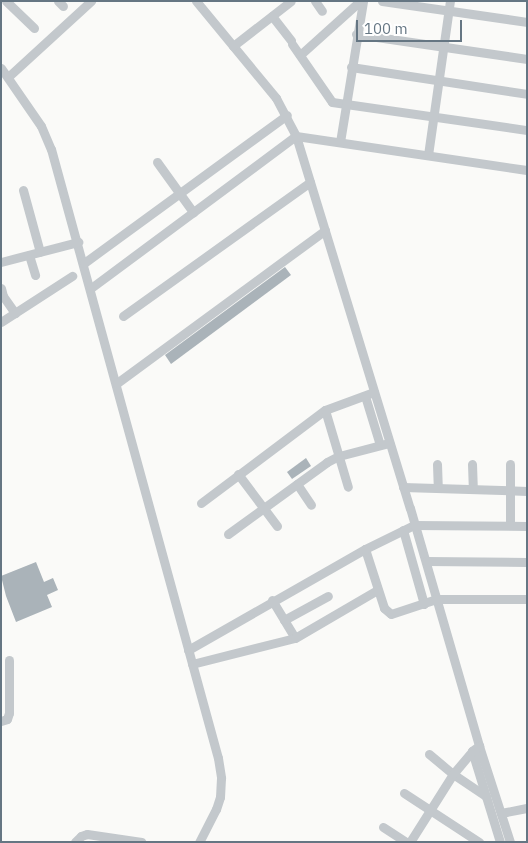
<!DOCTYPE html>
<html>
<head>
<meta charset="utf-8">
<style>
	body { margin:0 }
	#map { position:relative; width:528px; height:843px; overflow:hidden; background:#fafaf8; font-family:"IBM Plex Sans",sans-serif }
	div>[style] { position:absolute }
	.building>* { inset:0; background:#aab3b9 }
	.street>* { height:9px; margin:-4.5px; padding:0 4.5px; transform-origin:4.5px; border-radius:4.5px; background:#c3c8cc }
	span { translate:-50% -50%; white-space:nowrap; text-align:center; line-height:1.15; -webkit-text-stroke:5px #fff; paint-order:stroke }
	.frame { position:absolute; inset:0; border:2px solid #657683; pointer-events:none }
	.scale { position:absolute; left:356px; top:20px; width:106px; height:22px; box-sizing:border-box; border:2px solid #657683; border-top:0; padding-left:6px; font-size:15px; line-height:18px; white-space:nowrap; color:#657683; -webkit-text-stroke:4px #fff; paint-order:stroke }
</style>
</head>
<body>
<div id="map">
	<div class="building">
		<div style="clip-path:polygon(285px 267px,291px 275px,171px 364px,165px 355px)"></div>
		<div style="clip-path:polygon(306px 458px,311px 466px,292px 479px,287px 472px)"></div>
		<div style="clip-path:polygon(36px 562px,44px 582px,53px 578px,58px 590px,47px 595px,52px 607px,16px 622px,6px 596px,1px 576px)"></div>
	</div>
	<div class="street">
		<div style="left:6px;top:1px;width:39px;rotate:44deg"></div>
		<div style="left:58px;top:1px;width:7px;rotate:45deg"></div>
		<div style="left:196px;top:1px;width:126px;rotate:50.5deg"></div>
		<div style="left:276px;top:98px;width:43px;rotate:62.2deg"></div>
		<div style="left:296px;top:136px;width:389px;rotate:73deg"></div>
		<div style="left:410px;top:508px;width:248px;rotate:73.8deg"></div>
		<div style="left:479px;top:746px;width:101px;rotate:72.1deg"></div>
		<div style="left:315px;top:1px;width:12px;rotate:55deg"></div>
		<div style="left:382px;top:1px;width:147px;rotate:8.2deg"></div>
		<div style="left:272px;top:16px;width:31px;rotate:52deg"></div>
		<div style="left:356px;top:34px;width:173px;rotate:8.3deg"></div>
		<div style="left:292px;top:44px;width:70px;rotate:55.4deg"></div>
		<div style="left:332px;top:102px;width:197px;rotate:8.2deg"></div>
		<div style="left:233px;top:46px;width:73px;rotate:-37.8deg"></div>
		<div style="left:300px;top:55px;width:81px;rotate:-42deg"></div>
		<div style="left:351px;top:67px;width:178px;rotate:8.7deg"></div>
		<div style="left:1px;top:68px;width:70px;rotate:55.4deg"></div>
		<div style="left:41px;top:126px;width:25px;rotate:67deg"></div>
		<div style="left:51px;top:149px;width:631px;rotate:74.67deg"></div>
		<div style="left:218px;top:758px;width:20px;rotate:81deg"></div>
		<div style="left:221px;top:778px;width:19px;rotate:93deg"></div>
		<div style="left:220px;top:797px;width:13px;rotate:108deg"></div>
		<div style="left:216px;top:809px;width:37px;rotate:117deg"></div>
		<div style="left:8px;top:77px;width:113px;rotate:-42.5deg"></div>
		<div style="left:340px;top:142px;width:143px;rotate:-80.7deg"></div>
		<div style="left:428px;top:155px;width:156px;rotate:-81.9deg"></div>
		<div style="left:157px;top:162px;width:62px;rotate:54.2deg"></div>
		<div style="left:23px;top:190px;width:64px;rotate:74.7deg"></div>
		<div style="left:29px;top:255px;width:21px;rotate:73deg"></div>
		<div style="left:1px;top:262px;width:80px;rotate:-14.6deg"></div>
		<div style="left:84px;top:263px;width:251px;rotate:-36.1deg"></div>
		<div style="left:1px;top:288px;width:8px;rotate:76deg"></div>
		<div style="left:3px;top:296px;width:21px;rotate:55deg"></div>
		<div style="left:91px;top:288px;width:255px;rotate:-36.6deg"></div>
		<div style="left:296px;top:136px;width:233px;rotate:8.4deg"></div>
		<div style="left:123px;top:316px;width:230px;rotate:-35.6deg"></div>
		<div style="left:1px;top:322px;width:85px;rotate:-32.9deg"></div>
		<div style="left:117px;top:383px;width:258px;rotate:-36.3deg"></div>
		<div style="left:365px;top:396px;width:51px;rotate:73deg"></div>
		<div style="left:325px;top:410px;width:80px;rotate:73.4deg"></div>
		<div style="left:437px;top:464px;width:24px;rotate:88deg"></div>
		<div style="left:472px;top:464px;width:25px;rotate:88deg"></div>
		<div style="left:238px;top:474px;width:65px;rotate:53.1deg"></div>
		<div style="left:297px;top:484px;width:25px;rotate:56deg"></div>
		<div style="left:403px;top:487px;width:124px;rotate:1.8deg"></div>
		<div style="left:201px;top:503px;width:155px;rotate:-36.9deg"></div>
		<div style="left:325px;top:410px;width:52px;rotate:-20.2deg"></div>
		<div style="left:510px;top:525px;width:61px;rotate:-90deg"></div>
		<div style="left:403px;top:530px;width:77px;rotate:74.2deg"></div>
		<div style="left:228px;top:534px;width:122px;rotate:-36deg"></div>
		<div style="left:327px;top:462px;width:13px;rotate:-27deg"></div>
		<div style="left:339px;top:456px;width:52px;rotate:-14.6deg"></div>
		<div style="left:365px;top:549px;width:62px;rotate:72.1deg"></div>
		<div style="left:384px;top:608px;width:9px;rotate:41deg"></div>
		<div style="left:391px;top:614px;width:47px;rotate:-18.4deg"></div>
		<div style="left:436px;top:599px;width:91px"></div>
		<div style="left:426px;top:561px;width:101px;rotate:0.6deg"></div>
		<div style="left:272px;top:600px;width:44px;rotate:58.8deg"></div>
		<div style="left:284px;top:620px;width:50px;rotate:-28.6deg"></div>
		<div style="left:188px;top:650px;width:204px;rotate:-29.7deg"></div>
		<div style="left:365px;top:549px;width:55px;rotate:-26.1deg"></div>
		<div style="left:414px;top:525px;width:113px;rotate:0.5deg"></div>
		<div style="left:192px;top:664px;width:106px;rotate:-14.2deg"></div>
		<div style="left:295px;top:638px;width:95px;rotate:-30.3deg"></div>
		<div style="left:1px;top:721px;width:6px;rotate:-18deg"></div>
		<div style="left:7px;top:719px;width:6px;rotate:-72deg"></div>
		<div style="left:9px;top:713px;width:53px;rotate:-90deg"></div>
		<div style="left:472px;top:751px;width:95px;rotate:72.9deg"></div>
		<div style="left:429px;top:754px;width:31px;rotate:40deg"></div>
		<div style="left:453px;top:774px;width:40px;rotate:34deg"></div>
		<div style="left:404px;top:793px;width:90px;rotate:33.2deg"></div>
		<div style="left:501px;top:813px;width:26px;rotate:-11deg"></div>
		<div style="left:383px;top:827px;width:27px;rotate:33deg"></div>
		<div style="left:75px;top:842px;width:8px;rotate:-45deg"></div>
		<div style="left:81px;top:836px;width:6px;rotate:-18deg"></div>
		<div style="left:87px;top:834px;width:55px;rotate:8.4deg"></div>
		<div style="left:410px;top:842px;width:80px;rotate:-57.7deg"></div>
		<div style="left:453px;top:774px;width:30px;rotate:-50deg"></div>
		<div style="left:472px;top:751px;width:9px;rotate:-36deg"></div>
	</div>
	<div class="frame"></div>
	<div class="scale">100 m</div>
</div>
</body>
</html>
